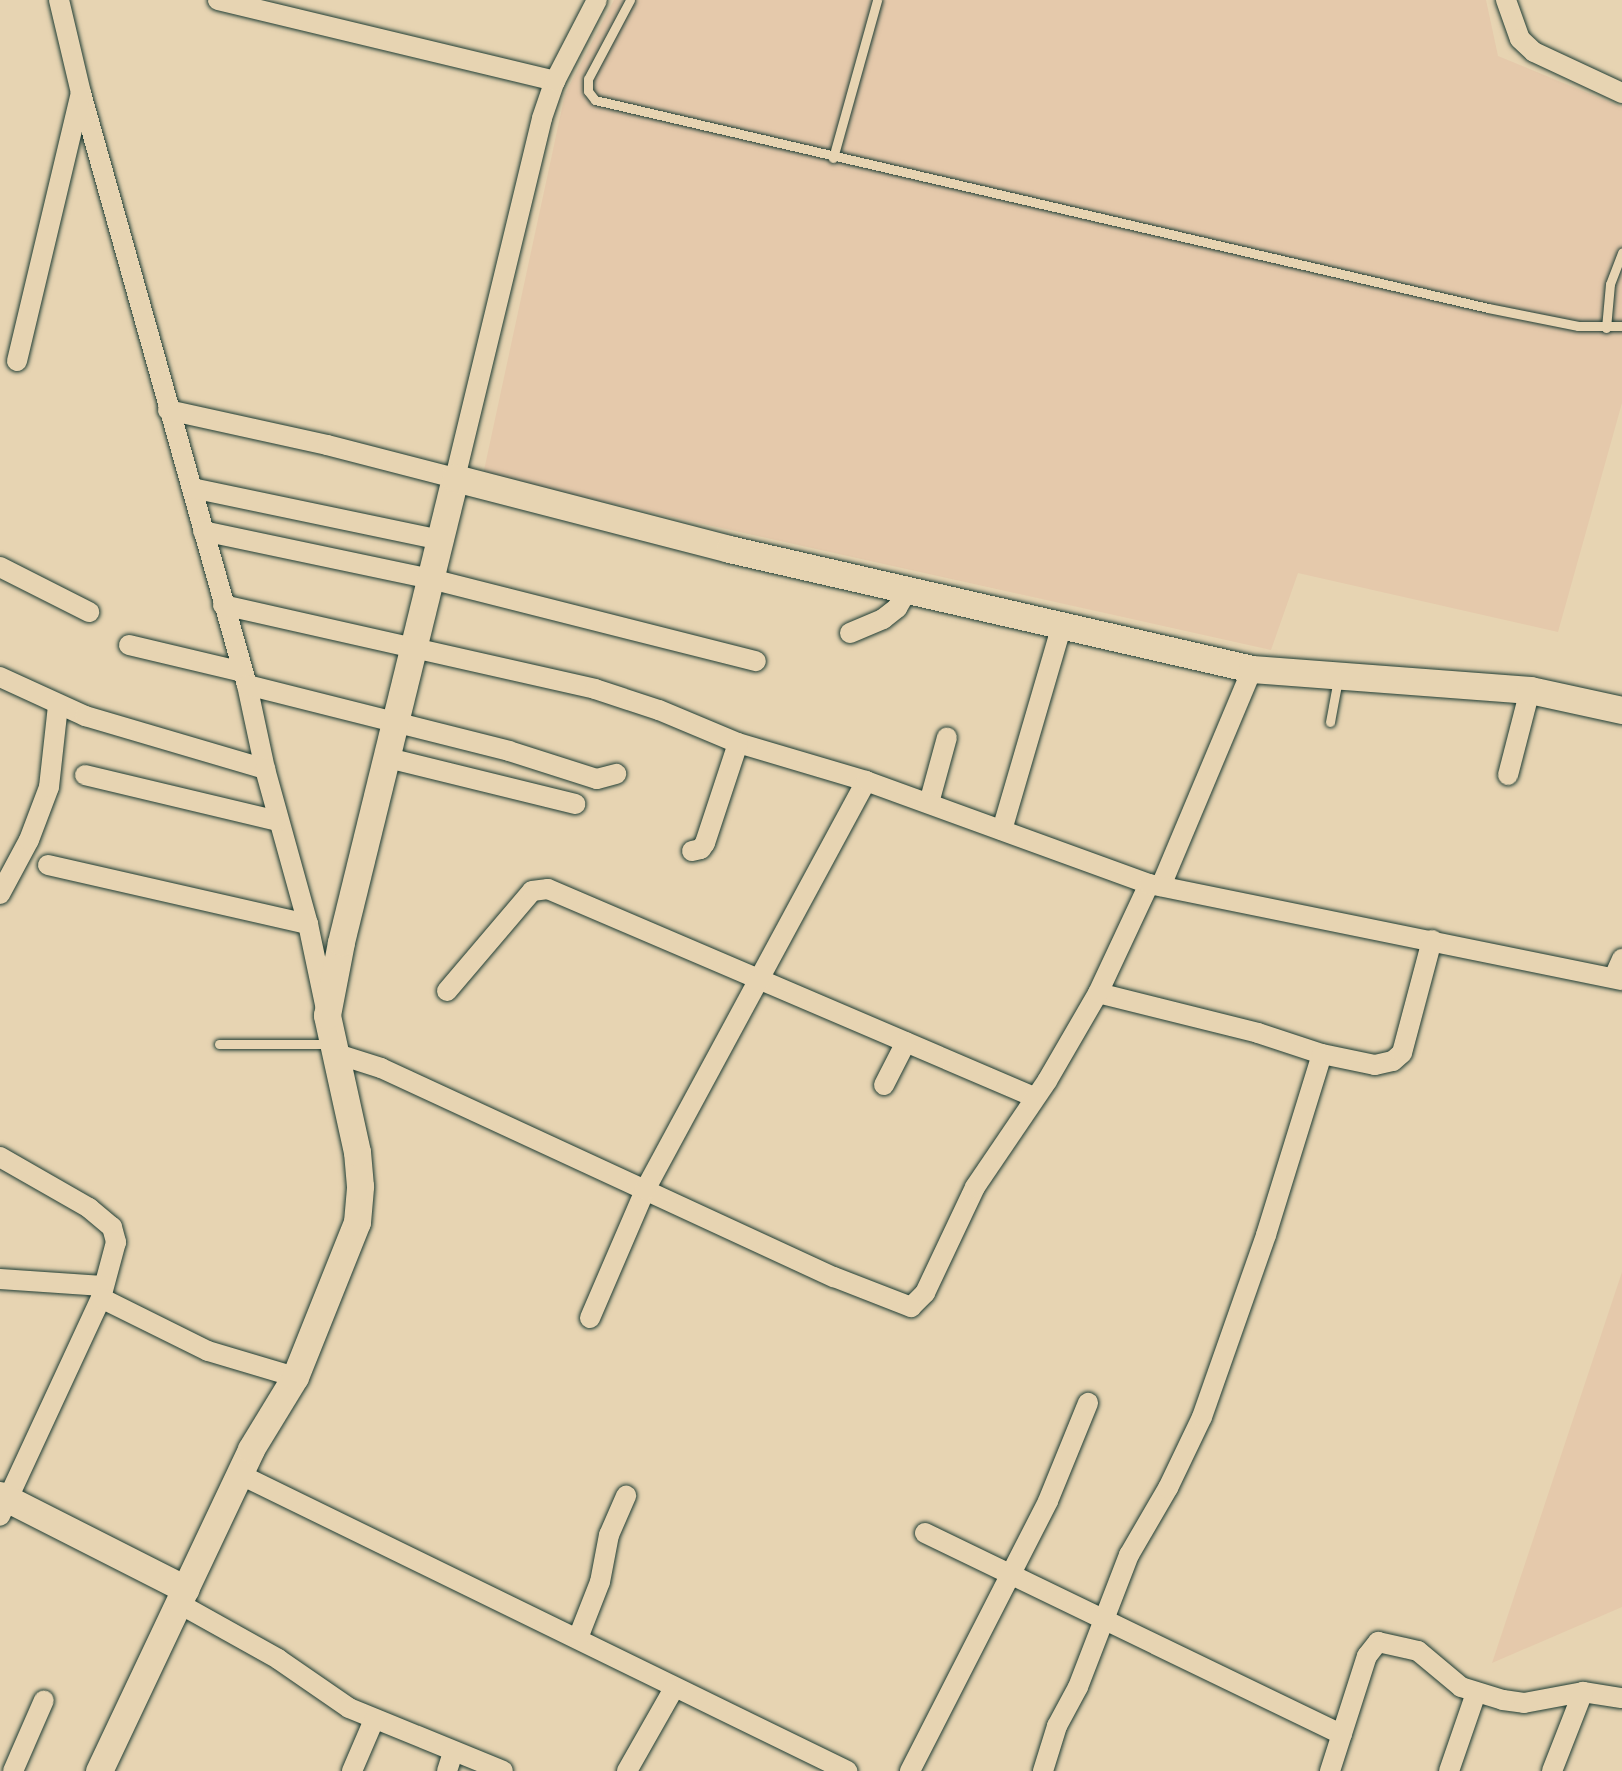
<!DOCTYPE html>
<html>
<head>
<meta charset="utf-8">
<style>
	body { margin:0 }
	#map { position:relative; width:1622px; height:1771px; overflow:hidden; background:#e7d4b2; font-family:"Balsamiq Sans",sans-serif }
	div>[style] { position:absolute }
	.built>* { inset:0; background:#e5c9ab }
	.roads { filter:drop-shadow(0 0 2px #1f3d34) drop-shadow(0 0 2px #1f3d34) }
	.lane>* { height:9px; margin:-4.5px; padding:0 4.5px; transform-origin:4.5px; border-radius:4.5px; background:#e7d4b2 }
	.street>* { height:20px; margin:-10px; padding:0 10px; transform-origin:10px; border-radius:10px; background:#e7d4b2 }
	.secondary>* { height:27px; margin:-13.5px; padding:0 13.5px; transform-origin:13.5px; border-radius:13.5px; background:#e7d4b2 }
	span { translate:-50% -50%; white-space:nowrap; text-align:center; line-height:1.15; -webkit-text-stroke:6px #e7d4b2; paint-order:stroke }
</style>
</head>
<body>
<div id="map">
	<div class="built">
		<div style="clip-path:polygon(614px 0,1486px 0,1498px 56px,1622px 107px,1622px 403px,1558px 632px,1298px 573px,1271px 650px,483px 475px,565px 94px)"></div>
		<div style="clip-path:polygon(1622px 1272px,1622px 1607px,1492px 1663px)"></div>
	</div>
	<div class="roads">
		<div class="lane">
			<div style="left:630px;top:0;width:89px;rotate:118deg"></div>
			<div style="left:588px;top:79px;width:12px;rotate:90deg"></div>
			<div style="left:588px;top:91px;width:11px;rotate:52deg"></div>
			<div style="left:595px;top:100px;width:917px;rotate:13.11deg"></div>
			<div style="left:1488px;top:308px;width:92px;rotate:11.3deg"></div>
			<div style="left:1578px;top:326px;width:44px"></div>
			<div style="left:833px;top:158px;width:164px;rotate:-74.4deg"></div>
			<div style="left:1606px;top:328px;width:44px;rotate:-84.8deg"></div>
			<div style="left:1610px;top:284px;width:34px;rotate:-69deg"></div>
			<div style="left:1330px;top:722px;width:44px;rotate:-79.5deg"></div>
			<div style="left:219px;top:1044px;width:112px"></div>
		</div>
		<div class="street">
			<div style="left:218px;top:0;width:347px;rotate:13.5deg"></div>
			<div style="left:1506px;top:0;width:41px;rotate:70.3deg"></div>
			<div style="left:1520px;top:39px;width:19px;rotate:43deg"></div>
			<div style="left:1534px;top:52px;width:97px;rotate:25deg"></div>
			<div style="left:81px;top:93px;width:615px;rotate:74.34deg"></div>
			<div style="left:247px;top:685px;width:86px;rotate:77.9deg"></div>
			<div style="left:17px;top:361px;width:276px;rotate:-76.6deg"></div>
			<div style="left:81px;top:93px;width:96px;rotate:-103.3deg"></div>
			<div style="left:168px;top:410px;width:163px;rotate:12.4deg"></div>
			<div style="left:327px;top:445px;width:132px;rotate:14.5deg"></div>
			<div style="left:455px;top:478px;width:370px;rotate:-76.4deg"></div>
			<div style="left:542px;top:118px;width:39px;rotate:-71deg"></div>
			<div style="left:555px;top:81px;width:91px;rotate:-62.6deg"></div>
			<div style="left:192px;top:488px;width:253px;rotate:11.8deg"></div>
			<div style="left:203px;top:531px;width:233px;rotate:11.9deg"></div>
			<div style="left:431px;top:579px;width:335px;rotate:14.2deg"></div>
			<div style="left:0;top:567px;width:100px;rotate:26.8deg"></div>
			<div style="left:223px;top:605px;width:381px;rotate:12.7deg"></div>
			<div style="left:595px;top:689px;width:67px;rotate:18.2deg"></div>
			<div style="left:659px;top:710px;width:86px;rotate:22.7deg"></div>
			<div style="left:738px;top:743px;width:134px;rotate:16.5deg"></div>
			<div style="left:850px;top:633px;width:36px;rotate:-23deg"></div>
			<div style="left:883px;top:619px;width:18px;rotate:-38deg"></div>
			<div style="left:897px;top:608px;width:22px;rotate:-60deg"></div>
			<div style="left:129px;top:645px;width:117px;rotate:13.3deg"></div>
			<div style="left:0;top:677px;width:94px;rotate:24.6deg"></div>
			<div style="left:85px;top:716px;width:188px;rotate:16.4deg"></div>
			<div style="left:265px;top:769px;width:161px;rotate:74.5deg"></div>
			<div style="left:308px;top:924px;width:83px;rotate:78.1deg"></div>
			<div style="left:247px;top:685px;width:270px;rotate:14.1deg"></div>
			<div style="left:509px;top:751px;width:92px;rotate:17.7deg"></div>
			<div style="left:597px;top:779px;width:20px;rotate:-15deg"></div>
			<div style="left:388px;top:758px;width:193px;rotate:13.8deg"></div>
			<div style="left:85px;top:775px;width:198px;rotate:13.4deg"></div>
			<div style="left:1508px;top:775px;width:88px;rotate:-75.5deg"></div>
			<div style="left:929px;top:803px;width:68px;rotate:-74.7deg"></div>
			<div style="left:1002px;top:830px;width:214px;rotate:-73.7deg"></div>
			<div style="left:692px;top:851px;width:9px;rotate:-13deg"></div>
			<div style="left:701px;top:849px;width:7px;rotate:-56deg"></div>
			<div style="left:705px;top:843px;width:105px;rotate:-71.7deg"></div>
			<div style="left:48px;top:865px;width:267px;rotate:12.8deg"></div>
			<div style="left:1161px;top:886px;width:235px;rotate:-67.2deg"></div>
			<div style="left:0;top:894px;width:61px;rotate:-61.8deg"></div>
			<div style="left:29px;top:840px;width:57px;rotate:-69.3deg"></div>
			<div style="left:49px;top:787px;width:81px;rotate:-83.7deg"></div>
			<div style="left:1614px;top:977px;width:20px;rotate:-66deg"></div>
			<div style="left:447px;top:991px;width:131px;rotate:-49.6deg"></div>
			<div style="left:532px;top:891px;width:16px;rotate:-7deg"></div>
			<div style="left:548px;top:889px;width:529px;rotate:23.17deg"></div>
			<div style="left:1098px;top:993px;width:165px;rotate:14deg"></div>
			<div style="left:1258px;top:1033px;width:67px;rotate:18.2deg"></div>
			<div style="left:334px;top:1053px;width:49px;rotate:17.7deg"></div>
			<div style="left:381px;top:1068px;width:499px;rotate:24.8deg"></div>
			<div style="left:834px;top:1277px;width:83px;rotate:21.3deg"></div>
			<div style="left:911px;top:1307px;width:20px;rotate:-45deg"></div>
			<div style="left:925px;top:1293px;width:117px;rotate:-64.7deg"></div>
			<div style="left:975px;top:1187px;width:128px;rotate:-55.8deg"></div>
			<div style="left:1047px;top:1081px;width:102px;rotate:-59.9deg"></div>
			<div style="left:1098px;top:993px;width:120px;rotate:-64.9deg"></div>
			<div style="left:884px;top:1085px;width:48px;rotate:-62.9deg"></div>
			<div style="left:0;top:1157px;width:103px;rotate:29.8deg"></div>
			<div style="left:89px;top:1208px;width:30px;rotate:40deg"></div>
			<div style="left:112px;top:1227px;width:16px;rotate:75deg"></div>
			<div style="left:116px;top:1242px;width:58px;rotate:105deg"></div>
			<div style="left:101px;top:1298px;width:240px;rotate:114.9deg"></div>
			<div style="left:0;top:1279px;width:103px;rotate:3.9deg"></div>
			<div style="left:101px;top:1298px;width:119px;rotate:26.4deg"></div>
			<div style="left:208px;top:1351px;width:91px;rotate:16.6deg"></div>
			<div style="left:590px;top:1318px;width:139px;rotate:-66.7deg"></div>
			<div style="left:645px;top:1190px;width:465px;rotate:-61.6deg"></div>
			<div style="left:866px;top:781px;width:301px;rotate:20deg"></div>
			<div style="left:1149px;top:884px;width:483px;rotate:11.5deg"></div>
			<div style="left:239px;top:1474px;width:677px;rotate:26.03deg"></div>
			<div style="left:925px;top:1533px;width:463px;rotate:25.8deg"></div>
			<div style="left:178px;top:1603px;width:115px;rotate:29.2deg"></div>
			<div style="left:278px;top:1659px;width:86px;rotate:34.6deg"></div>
			<div style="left:349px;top:1708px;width:166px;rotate:22.2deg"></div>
			<div style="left:578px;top:1638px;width:60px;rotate:-68.6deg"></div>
			<div style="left:600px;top:1582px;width:48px;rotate:-79.2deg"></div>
			<div style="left:609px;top:1535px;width:43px;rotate:-66.4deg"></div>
			<div style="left:13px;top:1771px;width:77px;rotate:-66.4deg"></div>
			<div style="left:352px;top:1771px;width:56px;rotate:-66.7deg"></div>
			<div style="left:447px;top:1771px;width:19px;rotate:-72deg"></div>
			<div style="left:627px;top:1771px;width:93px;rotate:-60.4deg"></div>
			<div style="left:910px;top:1771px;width:303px;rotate:-62.9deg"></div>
			<div style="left:1048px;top:1501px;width:106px;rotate:-67.8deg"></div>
			<div style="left:1043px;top:1771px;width:47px;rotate:-72.7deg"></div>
			<div style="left:1057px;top:1726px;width:44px;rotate:-61.7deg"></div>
			<div style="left:1078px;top:1687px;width:142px;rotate:-68.9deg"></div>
			<div style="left:1129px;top:1555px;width:78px;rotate:-59.8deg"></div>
			<div style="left:1168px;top:1488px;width:79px;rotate:-64.4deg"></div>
			<div style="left:1202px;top:1417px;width:193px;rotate:-70.6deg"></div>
			<div style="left:1266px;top:1235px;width:189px;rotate:-72.8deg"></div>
			<div style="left:1322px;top:1054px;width:54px;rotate:11.7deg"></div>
			<div style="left:1375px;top:1065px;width:18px;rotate:-13deg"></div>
			<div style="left:1393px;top:1061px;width:12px;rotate:-42deg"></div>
			<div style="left:1402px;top:1053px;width:117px;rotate:-75.1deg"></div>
			<div style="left:1330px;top:1771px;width:121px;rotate:-72.2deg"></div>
			<div style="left:1367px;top:1656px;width:18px;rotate:-52deg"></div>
			<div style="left:1378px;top:1642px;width:41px;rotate:12.7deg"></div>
			<div style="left:1418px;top:1651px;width:56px;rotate:39.9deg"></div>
			<div style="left:1461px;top:1687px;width:44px;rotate:17.2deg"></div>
			<div style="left:1503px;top:1700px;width:21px;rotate:8deg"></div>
			<div style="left:1524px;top:1703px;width:60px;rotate:-10.6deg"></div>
			<div style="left:1583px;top:1692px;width:39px;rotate:9deg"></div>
			<div style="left:1449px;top:1771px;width:83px;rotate:-70.9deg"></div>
			<div style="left:1552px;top:1771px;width:85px;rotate:-68.6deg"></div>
		</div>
		<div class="secondary">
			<div style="left:0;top:1495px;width:208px;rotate:26.9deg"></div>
			<div style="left:99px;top:1771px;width:356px;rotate:-64.7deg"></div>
			<div style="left:251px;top:1449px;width:84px;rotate:-58.6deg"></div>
			<div style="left:295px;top:1377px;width:167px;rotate:-68.2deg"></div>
			<div style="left:357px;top:1222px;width:36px;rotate:-85deg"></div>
			<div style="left:360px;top:1186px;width:34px;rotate:-95deg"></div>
			<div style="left:357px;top:1152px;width:140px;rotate:-102.4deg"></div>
			<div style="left:327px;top:1015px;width:74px;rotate:-79.1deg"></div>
			<div style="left:341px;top:942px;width:478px;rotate:-76.2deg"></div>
			<div style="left:455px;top:478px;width:283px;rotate:14.5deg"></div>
			<div style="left:729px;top:549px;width:537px;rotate:12.92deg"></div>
			<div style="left:1252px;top:669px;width:279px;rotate:4.3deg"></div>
			<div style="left:1530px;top:690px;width:94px;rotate:12.3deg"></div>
		</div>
	</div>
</div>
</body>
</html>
